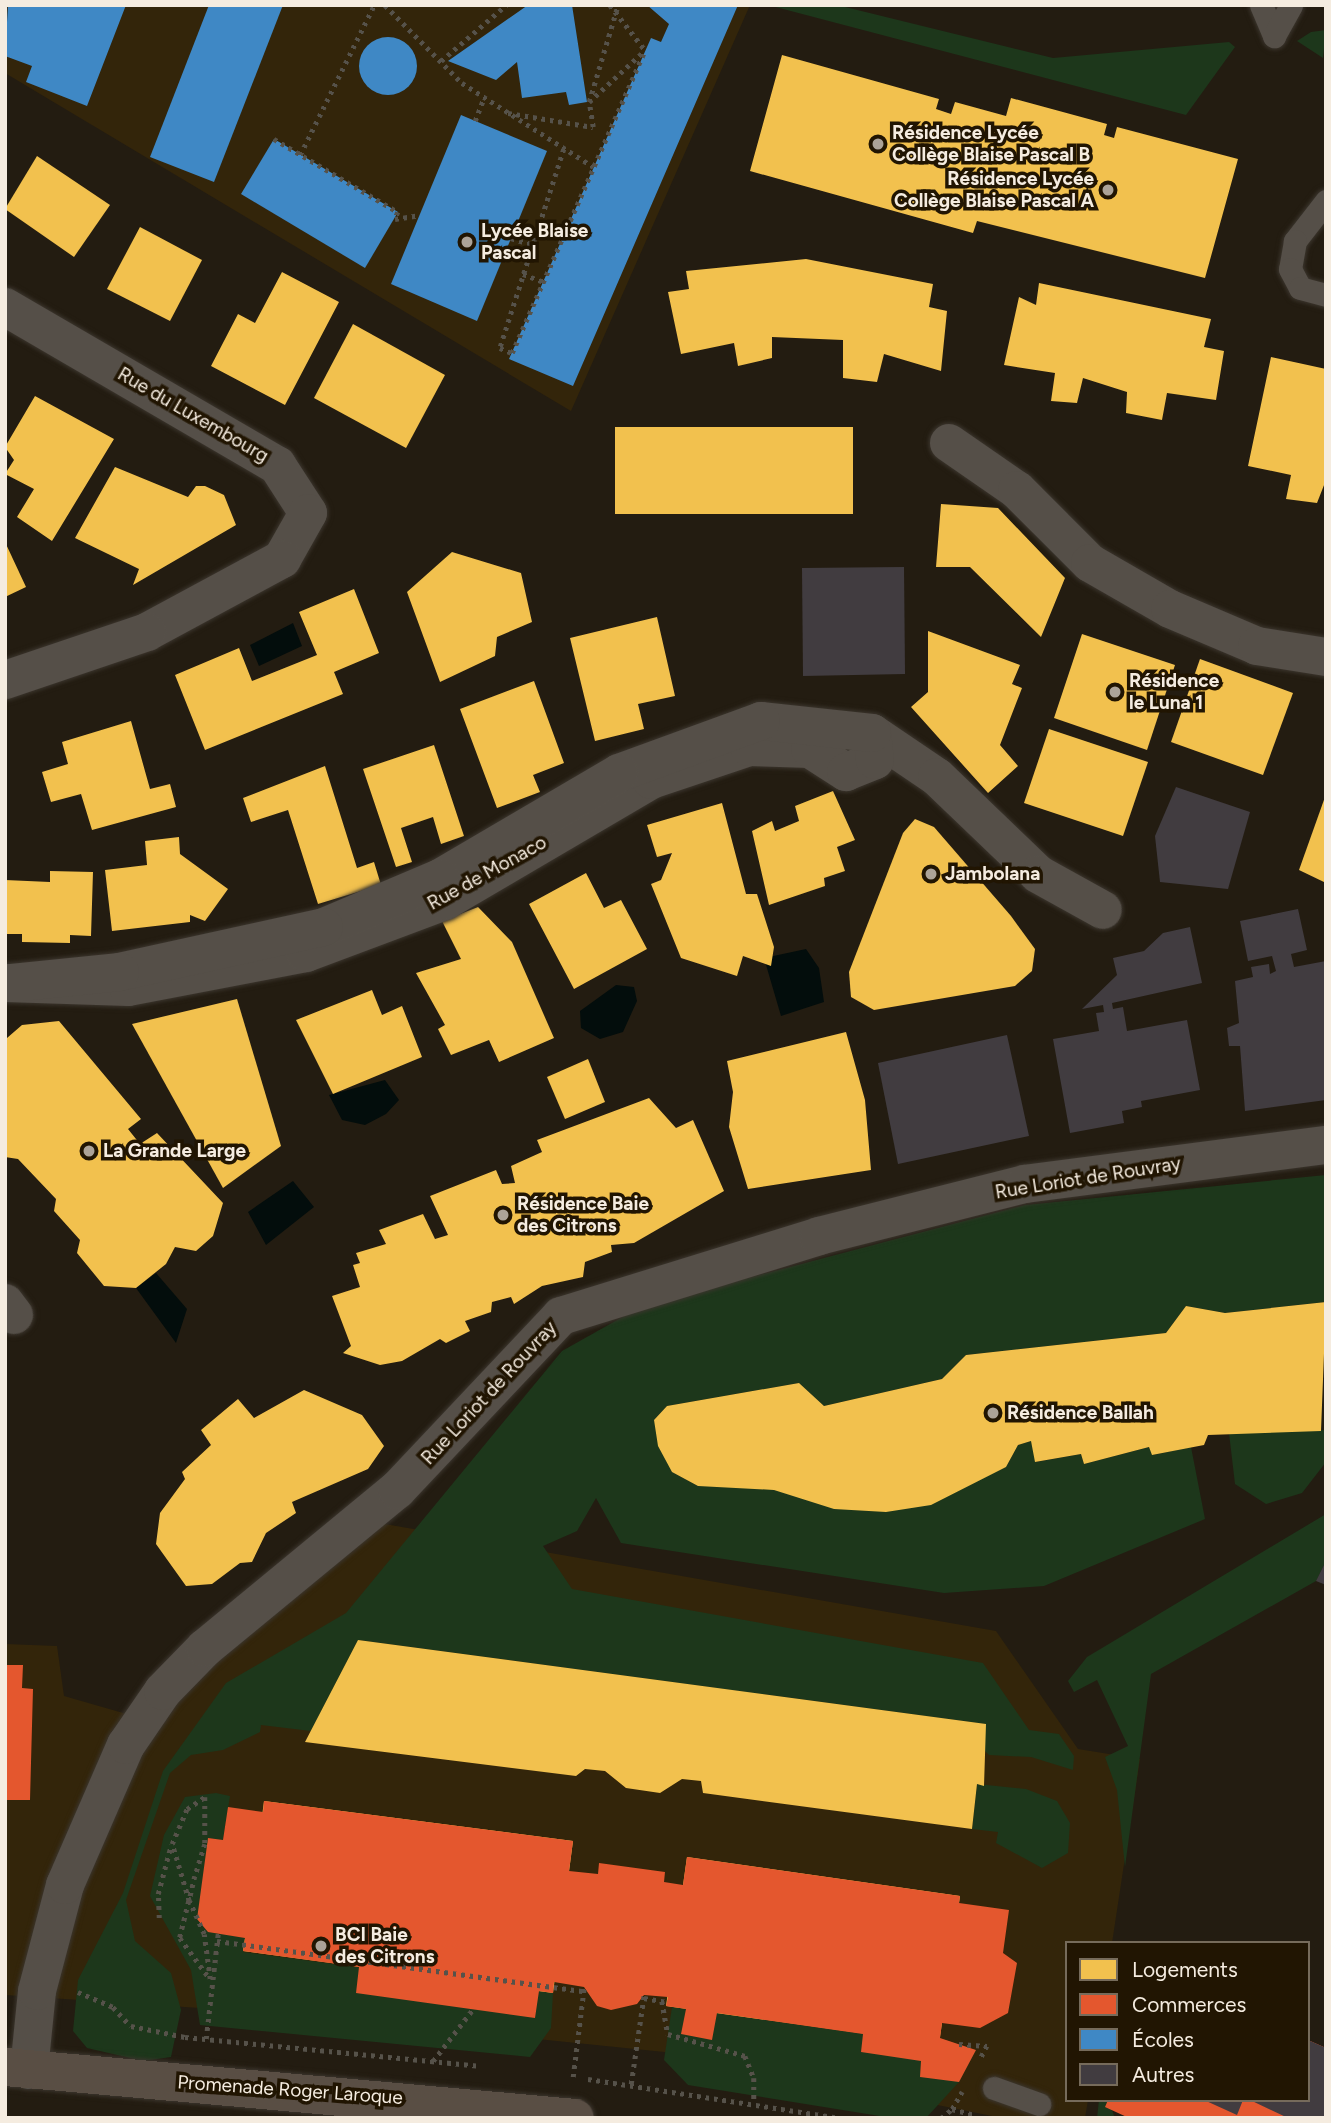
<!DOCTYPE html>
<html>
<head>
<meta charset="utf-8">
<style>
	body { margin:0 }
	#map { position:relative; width:1331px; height:2123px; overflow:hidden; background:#231c11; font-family:Figtree,sans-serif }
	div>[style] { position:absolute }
	.built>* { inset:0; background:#33250a }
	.green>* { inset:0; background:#1d371b }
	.water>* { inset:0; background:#030d0c }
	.homes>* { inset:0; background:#f2c14e }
	.shops>* { inset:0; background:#e4572e }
	.schools>* { inset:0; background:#3f88c5 }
	.round { border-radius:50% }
	.building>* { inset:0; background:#413c40 }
	.path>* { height:4.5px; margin-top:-2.25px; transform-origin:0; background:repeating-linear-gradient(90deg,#56524a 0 3.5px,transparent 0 8.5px) }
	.roads { filter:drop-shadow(0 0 2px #3b352d) drop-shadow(0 0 2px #3b352d) }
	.lane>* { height:23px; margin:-11.5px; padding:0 11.5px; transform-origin:11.5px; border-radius:11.5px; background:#554f48 }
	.street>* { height:38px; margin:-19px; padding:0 19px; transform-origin:19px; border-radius:19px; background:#554f48 }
	.secondary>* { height:38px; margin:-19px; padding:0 19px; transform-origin:19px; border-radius:19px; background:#554f48 }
	.primary>* { height:38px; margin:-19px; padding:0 19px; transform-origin:19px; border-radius:19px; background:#594e44 }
	.dots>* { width:19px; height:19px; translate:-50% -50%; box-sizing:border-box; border:4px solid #211502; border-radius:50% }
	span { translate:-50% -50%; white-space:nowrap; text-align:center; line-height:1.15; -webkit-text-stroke:7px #211502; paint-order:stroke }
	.poi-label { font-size:19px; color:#f5ece0; font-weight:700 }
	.left { translate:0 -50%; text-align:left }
	.right { translate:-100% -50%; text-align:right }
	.street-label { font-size:19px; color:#f5ece0 }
	.frame { position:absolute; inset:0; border:7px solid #f5ece0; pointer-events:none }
	.legend { position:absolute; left:1065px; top:1941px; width:245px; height:161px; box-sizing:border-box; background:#211502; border:2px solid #766b5b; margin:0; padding:9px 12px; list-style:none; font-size:21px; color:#f5ece0 }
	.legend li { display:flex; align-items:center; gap:14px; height:35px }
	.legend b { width:35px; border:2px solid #766b5b }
</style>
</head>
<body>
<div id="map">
	<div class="built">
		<div style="clip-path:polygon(5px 5px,750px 5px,571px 411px,5px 73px)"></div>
		<div style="clip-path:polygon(362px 1520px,996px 1631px,1078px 1749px,1140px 1759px,1112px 1943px,1067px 1943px,1067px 2100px,1088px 2100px,1085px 2118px,1002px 2118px,684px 2054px,304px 2015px,5px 1995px,5px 1644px,57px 1646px,64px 1696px,144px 1719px)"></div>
	</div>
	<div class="green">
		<div style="clip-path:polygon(768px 5px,837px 5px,1053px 58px,1229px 42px,1235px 47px,1186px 115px)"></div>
		<div style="clip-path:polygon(1326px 30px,1323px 58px,1297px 41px,1311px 32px)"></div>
		<div style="clip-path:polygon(1326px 1175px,1326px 1302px,1225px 1313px,1186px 1306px,1166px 1333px,966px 1355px,942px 1379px,824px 1406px,799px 1383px,667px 1406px,654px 1420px,672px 1472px,698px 1486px,983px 1477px,1006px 1467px,1018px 1445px,1031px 1441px,1036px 1462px,1081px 1454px,1084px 1464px,1149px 1447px,1153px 1455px,1191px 1447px,1205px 1519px,1044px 1586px,944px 1593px,621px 1543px,596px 1498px,577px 1531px,543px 1546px,572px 1589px,983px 1663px,1029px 1730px,1059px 1734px,1074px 1756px,1073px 1770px,1031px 1757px,989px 1755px,982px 1748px,985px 1724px,358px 1640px,311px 1731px,261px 1725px,260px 1732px,223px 1750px,191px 1755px,170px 1773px,126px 1900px,135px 1941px,171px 1973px,181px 2010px,171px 2057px,143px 2061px,87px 2048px,73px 2031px,78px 1980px,123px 1893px,163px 1771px,226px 1683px,346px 1613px,562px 1351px,642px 1306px,1025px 1205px)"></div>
		<div style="clip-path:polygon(1326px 1430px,1326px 1462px,1302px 1493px,1266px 1504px,1235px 1484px,1229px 1433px)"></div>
		<div style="clip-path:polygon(1326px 1514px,1326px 1561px,1316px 1581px,1151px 1674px,1125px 1867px,1117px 1790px,1105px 1757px,1128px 1746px,1097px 1680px,1074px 1692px,1068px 1681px,1087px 1657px)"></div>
		<div style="clip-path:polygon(977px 1784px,1026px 1789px,1057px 1801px,1070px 1823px,1068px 1853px,1042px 1868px,996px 1843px,998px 1832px,972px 1829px)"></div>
		<div style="clip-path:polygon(216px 1793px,230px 1796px,223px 1840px,208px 1838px,208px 1931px,245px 1938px,243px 1952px,553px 1993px,551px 2028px,530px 2057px,200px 2025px,191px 1970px,150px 1896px,164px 1835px,185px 1797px)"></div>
		<div style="clip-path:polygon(672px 2007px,959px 2047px,976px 2050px,959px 2082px,926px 2118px,892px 2118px,688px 2085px,664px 2060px)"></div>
		<div style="clip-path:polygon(1099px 2100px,1108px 2100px,1115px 2118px,1097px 2118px)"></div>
	</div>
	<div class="water">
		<div style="clip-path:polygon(293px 623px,302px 646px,259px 666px,250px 645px)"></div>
		<div style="clip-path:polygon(806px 949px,819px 968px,824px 1002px,781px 1016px,764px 958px)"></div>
		<div style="clip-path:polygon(616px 985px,634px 987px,637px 1001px,623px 1032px,600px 1039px,581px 1028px,580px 1011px)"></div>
		<div style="clip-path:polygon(385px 1080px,399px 1100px,386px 1114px,365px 1125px,342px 1120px,329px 1095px)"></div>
		<div style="clip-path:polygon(293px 1181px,314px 1207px,266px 1245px,248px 1212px)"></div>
		<div style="clip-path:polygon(156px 1273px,187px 1309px,176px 1343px,136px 1288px)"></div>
	</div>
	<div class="homes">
		<div style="clip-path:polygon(782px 55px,939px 99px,936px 109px,951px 114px,955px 102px,1006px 116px,1011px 98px,1107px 124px,1104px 135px,1114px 138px,1117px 127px,1238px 159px,1205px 278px,977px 221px,973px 233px,750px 171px)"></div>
		<div style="clip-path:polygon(37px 156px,110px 205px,74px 257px,5px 209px)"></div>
		<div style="clip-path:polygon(140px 227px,202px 260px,170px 321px,107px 289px)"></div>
		<div style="clip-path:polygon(806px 259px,933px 284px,929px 307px,947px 311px,941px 371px,884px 354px,877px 382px,843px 378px,843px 340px,772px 337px,772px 358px,738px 366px,734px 343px,681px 354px,668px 292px,689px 289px,686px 271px)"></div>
		<div style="clip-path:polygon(282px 272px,339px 302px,285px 405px,211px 366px,238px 314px,255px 323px)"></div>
		<div style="clip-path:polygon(1039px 283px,1211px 319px,1204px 347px,1224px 351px,1216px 400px,1167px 393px,1162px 420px,1126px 413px,1127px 392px,1083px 378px,1077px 403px,1051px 401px,1055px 373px,1004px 365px,1019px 297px,1036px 305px)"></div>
		<div style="clip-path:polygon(353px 324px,445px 375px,406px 448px,314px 398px)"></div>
		<div style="clip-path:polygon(1271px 357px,1326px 369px,1326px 480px,1317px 503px,1286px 499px,1291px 475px,1248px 466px)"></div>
		<div style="clip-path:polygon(35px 396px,114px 439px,52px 541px,17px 517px,34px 489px,5px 474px,14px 460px,5px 447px)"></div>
		<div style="clip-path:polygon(615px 427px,853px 427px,853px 514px,615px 514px)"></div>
		<div style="clip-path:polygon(115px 467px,188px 497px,196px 486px,205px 486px,224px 495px,236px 525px,133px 585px,139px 569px,75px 538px)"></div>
		<div style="clip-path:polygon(941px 504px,998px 508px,1065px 578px,1041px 637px,970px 567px,936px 567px)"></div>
		<div style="clip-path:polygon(5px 542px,26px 587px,5px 597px)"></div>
		<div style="clip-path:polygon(452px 552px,521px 573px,532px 622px,497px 637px,495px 656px,440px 682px,407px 592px)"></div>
		<div style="clip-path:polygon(354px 589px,379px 653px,334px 672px,343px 694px,205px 750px,175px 675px,239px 648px,252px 681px,317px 655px,299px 612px)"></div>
		<div style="clip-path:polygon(657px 617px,675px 696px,638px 704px,644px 729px,595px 741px,570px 638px)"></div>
		<div style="clip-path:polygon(928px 631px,1020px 665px,1012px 684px,1022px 688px,1000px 745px,1018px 766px,988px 793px,911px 707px,928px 692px)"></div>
		<div style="clip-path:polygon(1082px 634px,1175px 665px,1147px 750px,1054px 718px)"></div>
		<div style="clip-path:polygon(1200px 659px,1293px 693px,1263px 775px,1171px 742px)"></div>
		<div style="clip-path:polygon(534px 681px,564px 763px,533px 775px,540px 792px,497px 808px,460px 709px)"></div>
		<div style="clip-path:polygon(131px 721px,150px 789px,170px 784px,176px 807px,92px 830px,81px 794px,51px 802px,42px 772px,68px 764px,62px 742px)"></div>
		<div style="clip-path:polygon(1049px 729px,1148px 762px,1123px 836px,1024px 803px)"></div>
		<div style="clip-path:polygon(434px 745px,464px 836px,441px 844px,433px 817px,401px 828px,412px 862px,396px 867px,363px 769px)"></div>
		<div style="clip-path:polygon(325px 766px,357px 868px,374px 862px,381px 885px,318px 904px,288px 810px,251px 822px,243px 798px)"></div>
		<div style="clip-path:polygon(833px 791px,855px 840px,837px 847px,845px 871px,824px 878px,825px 886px,769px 905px,752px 831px,772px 821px,775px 831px,799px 821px,795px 806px)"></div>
		<div style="clip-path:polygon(1325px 797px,1326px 797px,1326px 883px,1299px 870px)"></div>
		<div style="clip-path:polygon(722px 803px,746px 894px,757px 894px,774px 947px,771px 966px,743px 956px,737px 976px,681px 958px,651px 884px,661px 880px,672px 853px,657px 857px,647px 825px)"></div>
		<div style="clip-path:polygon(915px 819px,934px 827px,1011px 916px,1035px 949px,1032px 971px,1015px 986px,874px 1010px,851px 997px,849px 972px,903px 833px)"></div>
		<div style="clip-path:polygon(179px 837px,180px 854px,228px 889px,205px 921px,190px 915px,190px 922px,112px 931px,105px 870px,147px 865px,145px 841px)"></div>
		<div style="clip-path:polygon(50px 871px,93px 872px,91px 936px,70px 935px,70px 943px,22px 942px,22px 934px,5px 934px,5px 880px,50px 882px)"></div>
		<div style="clip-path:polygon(586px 873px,604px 908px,621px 900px,647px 949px,574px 989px,529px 904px)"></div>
		<div style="clip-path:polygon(478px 907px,512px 942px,554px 1038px,499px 1062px,489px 1040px,451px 1055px,438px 1029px,445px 1025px,416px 973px,461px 959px,442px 921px)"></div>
		<div style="clip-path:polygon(372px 990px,382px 1015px,402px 1006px,422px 1057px,333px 1094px,296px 1020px)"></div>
		<div style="clip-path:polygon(237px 999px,281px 1146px,223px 1188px,132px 1024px)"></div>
		<div style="clip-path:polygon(59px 1021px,141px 1119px,128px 1129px,140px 1144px,157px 1133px,223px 1203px,213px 1236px,196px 1251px,175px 1247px,166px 1264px,136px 1288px,104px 1286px,77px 1253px,80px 1240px,54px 1211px,56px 1199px,18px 1159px,5px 1157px,7px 1038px,22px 1025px)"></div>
		<div style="clip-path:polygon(846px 1032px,865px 1100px,871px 1170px,748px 1189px,729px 1127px,733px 1092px,727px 1061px)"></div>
		<div style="clip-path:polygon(588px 1059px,605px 1102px,565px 1119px,547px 1077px)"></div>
		<div style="clip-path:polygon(649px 1098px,676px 1128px,693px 1120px,724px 1191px,634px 1243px,611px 1245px,612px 1252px,585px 1262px,583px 1277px,542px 1286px,514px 1304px,511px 1297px,492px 1302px,491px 1312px,465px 1321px,470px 1331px,446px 1343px,440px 1339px,402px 1361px,380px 1365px,343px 1353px,351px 1346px,332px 1296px,360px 1287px,353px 1265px,360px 1263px,356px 1253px,386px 1244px,379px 1230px,423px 1214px,435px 1239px,448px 1235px,430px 1196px,496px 1170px,502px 1184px,515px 1183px,511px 1166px,542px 1152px,537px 1140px)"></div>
		<div style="clip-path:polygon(1326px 1302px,1321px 1431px,1208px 1435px,1204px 1445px,1152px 1455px,1149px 1447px,1084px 1464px,1081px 1454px,1035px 1462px,1031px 1441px,1018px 1445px,1006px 1467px,931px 1505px,886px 1512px,834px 1509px,774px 1490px,698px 1486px,672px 1472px,658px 1446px,654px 1420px,667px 1406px,799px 1383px,824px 1406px,942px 1379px,966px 1355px,1166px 1333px,1186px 1306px,1225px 1313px)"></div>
		<div style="clip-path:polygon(304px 1390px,362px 1415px,384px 1446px,368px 1469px,292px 1502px,296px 1513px,266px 1533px,252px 1562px,240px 1563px,212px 1584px,186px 1586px,156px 1544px,160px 1513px,185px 1479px,182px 1472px,211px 1445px,201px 1430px,238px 1399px,254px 1418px)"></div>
		<div style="clip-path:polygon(358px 1640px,986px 1724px,984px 1786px,977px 1784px,972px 1829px,703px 1793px,701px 1781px,682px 1779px,660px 1793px,626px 1788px,605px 1771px,585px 1769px,576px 1776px,305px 1742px)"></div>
		<div style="clip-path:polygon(264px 1801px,573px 1841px,553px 1993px,243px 1951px,250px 1906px,241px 1898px,235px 1869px,240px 1855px,259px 1839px)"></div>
		<div style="clip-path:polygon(687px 1857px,960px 1896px,939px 2044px,666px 2006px)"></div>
	</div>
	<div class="shops">
		<div style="clip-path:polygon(5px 1665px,23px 1665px,22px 1688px,33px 1689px,30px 1800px,5px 1800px)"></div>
		<div style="clip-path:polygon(264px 1801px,573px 1841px,569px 1871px,598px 1874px,599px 1863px,665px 1872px,664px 1882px,683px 1885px,687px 1857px,960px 1896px,959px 1903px,1009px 1910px,1003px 1953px,1017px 1963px,1008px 2013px,980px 2028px,942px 2023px,940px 2038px,976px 2050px,959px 2082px,920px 2077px,921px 2061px,861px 2052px,863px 2034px,717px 2013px,712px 2040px,681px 2034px,686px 2009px,666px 2006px,668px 1997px,644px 1995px,637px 2004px,611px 2010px,597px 2006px,584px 1987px,554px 1982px,553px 1993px,539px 1991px,535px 2018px,356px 1993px,359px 1967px,243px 1951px,245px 1938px,208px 1932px,197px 1919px,208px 1838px,223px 1840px,228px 1807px,263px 1812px)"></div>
		<div style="clip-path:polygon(1308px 2040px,1326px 2048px,1326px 2118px,1129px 2118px,1105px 2107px,1108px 2100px,1308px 2100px)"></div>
	</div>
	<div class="schools">
		<div style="clip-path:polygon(8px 5px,126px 5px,87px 106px,26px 82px,32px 66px,5px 56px)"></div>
		<div style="clip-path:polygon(209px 5px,283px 5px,214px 182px,150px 157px)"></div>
		<div style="clip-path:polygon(528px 5px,572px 5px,587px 102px,569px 105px,566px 92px,522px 98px,517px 62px,496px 80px,448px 61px)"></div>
		<div style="clip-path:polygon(647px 5px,738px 5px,573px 386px,509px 359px,651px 38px,661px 42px,669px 24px)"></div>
		<div class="round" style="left:359px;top:37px;width:58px;height:58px"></div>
		<div style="clip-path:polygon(461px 115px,547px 151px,477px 321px,391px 284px)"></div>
		<div style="clip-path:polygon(274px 139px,398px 212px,365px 268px,241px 194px)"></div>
	</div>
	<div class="building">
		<div style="clip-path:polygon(904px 567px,905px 674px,803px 676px,802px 568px)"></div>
		<div style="clip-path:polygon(1176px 787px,1250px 812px,1228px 889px,1160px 882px,1155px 836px)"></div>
		<div style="clip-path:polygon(1298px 909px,1307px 950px,1291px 954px,1294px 967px,1326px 961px,1326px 1100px,1245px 1111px,1240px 1046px,1229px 1046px,1227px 1028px,1239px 1023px,1235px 981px,1253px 977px,1251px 967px,1269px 964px,1270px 974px,1276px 971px,1272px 956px,1248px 961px,1240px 921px)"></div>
		<div style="clip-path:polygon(1190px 927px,1202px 983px,1112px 1003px,1113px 1009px,1123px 1007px,1127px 1031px,1187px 1020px,1200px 1090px,1141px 1101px,1142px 1107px,1122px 1111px,1124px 1123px,1070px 1133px,1053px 1039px,1099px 1031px,1096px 1013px,1104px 1012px,1103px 1005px,1082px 1009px,1117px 975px,1113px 958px,1144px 951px,1163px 933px)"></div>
		<div style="clip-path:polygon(1007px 1035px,1029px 1136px,898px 1164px,878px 1063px)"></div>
		<div style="clip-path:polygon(1326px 1561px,1326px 1585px,1316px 1581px)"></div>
		<div style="clip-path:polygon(1308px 2040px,1326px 2048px,1326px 2118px,1288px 2118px,1250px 2100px,1308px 2100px)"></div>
		<div style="clip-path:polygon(1204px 2100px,1243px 2100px,1237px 2115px)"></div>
	</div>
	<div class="path">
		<div style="left:385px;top:5px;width:110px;rotate:45.4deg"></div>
		<div style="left:462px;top:83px;width:156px;rotate:32.5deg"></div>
		<div style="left:610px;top:5px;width:57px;rotate:52.1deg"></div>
		<div style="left:441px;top:61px;width:86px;rotate:-40.7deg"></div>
		<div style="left:589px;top:102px;width:72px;rotate:-42.8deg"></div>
		<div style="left:508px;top:113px;width:86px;rotate:9.4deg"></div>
		<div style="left:593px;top:127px;width:25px;rotate:-99deg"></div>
		<div style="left:589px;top:102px;width:101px;rotate:-73.4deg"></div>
		<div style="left:475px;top:121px;width:25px;rotate:-69deg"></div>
		<div style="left:274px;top:139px;width:144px;rotate:30.5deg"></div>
		<div style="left:398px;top:212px;width:8px;rotate:113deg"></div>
		<div style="left:395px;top:219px;width:24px;rotate:-9deg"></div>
		<div style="left:564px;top:149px;width:209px;rotate:107.8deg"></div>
		<div style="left:500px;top:348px;width:13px;rotate:23deg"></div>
		<div style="left:512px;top:353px;width:331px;rotate:-66.3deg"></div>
		<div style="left:300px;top:155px;width:167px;rotate:-63.7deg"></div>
		<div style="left:511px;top:238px;width:24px;rotate:17deg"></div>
		<div style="left:523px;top:274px;width:22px;rotate:21deg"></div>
		<div style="left:189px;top:1901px;width:59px;rotate:-106.6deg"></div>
		<div style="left:172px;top:1844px;width:38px;rotate:-67deg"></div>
		<div style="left:187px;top:1809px;width:22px;rotate:-34deg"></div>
		<div style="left:205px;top:1797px;width:47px;rotate:90deg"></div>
		<div style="left:205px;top:1844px;width:34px;rotate:107deg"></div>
		<div style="left:195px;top:1876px;width:26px;rotate:103deg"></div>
		<div style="left:189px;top:1901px;width:38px;rotate:104deg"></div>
		<div style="left:180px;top:1938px;width:51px;rotate:53.8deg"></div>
		<div style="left:210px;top:1979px;width:45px;rotate:-97.6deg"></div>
		<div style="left:204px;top:1934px;width:36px;rotate:-114deg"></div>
		<div style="left:159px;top:1918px;width:24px;rotate:-92deg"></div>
		<div style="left:158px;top:1894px;width:51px;rotate:-75.1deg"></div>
		<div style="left:217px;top:1941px;width:370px;rotate:7.8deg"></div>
		<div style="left:78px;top:1992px;width:38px;rotate:23deg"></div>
		<div style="left:113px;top:2007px;width:26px;rotate:47deg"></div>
		<div style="left:131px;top:2026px;width:55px;rotate:11.5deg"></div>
		<div style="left:185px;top:2037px;width:295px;rotate:5.6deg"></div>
		<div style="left:644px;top:1998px;width:23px;rotate:10deg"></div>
		<div style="left:662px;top:2001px;width:34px;rotate:80deg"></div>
		<div style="left:668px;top:2034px;width:80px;rotate:15.9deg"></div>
		<div style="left:745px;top:2056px;width:24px;rotate:68deg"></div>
		<div style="left:754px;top:2078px;width:23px;rotate:90deg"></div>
		<div style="left:206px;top:2039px;width:107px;rotate:-83.5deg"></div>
		<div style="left:959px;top:2044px;width:28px;rotate:4deg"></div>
		<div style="left:987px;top:2046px;width:16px;rotate:117deg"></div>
		<div style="left:433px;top:2061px;width:66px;rotate:-52.4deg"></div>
		<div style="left:573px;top:2077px;width:91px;rotate:-83deg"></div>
		<div style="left:588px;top:2079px;width:255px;rotate:8.8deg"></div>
		<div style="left:631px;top:2084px;width:90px;rotate:-81.7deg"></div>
		<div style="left:952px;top:2109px;width:20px;rotate:-60deg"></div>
		<div style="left:941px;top:2118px;width:14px;rotate:-39deg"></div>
		<div style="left:952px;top:2109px;width:24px;rotate:15deg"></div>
	</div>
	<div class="roads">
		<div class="lane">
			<div style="left:1261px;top:5px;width:34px;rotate:67deg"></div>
			<div style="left:1274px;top:36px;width:35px;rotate:-61deg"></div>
			<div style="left:1326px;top:201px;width:51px;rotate:127.8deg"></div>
			<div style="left:1295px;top:241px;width:28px;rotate:100deg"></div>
			<div style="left:1290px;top:269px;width:21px;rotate:62deg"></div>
			<div style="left:1300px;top:288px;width:27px;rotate:15deg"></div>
			<div style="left:994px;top:2088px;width:48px;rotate:19.6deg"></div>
		</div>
		<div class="street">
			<div style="left:949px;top:443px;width:83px;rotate:34.7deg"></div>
			<div style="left:1017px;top:490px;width:103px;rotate:45deg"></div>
			<div style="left:1090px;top:563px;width:92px;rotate:29.9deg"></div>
			<div style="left:1170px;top:609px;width:95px;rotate:23deg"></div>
			<div style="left:1257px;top:646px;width:70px;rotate:9.1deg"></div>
			<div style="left:872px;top:733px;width:78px;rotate:34.1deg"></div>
			<div style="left:937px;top:777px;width:140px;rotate:43.8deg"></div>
			<div style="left:1038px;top:874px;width:74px;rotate:29deg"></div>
			<div style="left:5px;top:983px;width:123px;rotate:1.9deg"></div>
			<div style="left:128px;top:987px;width:181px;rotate:-10.8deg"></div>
			<div style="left:306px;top:953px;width:148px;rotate:-20.5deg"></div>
			<div style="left:445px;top:901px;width:239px;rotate:-30.4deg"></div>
			<div style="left:651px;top:780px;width:103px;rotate:-18.6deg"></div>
			<div style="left:749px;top:747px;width:61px;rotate:1.9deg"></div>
			<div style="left:810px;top:749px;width:43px;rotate:32.6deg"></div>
			<div style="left:846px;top:772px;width:31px;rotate:-22deg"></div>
			<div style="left:875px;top:760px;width:27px;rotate:-96deg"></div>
			<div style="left:872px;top:733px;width:112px;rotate:-173.8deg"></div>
			<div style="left:761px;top:721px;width:151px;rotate:159.9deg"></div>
			<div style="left:619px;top:773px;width:208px;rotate:149.6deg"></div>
			<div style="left:440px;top:878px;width:126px;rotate:157.1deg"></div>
			<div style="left:324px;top:927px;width:209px;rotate:167.6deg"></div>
			<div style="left:120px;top:972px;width:109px;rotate:174.2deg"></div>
			<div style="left:5px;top:1303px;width:15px;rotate:53deg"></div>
			<div style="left:29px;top:2070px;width:79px;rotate:-84.2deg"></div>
			<div style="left:37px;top:1991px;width:110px;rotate:-75.2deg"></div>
			<div style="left:65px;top:1885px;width:153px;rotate:-66.5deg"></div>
			<div style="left:126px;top:1745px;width:65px;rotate:-55.6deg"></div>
			<div style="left:163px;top:1691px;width:60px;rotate:-45.7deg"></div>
			<div style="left:205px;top:1648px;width:249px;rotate:-39.5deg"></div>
			<div style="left:397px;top:1490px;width:239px;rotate:-46.7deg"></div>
			<div style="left:561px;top:1316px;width:270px;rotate:-17.2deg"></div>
			<div style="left:819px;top:1236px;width:212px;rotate:-14.2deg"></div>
			<div style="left:1025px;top:1184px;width:304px;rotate:-7.4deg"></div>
		</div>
		<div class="secondary">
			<div style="left:5px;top:307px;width:315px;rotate:30.2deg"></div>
			<div style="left:277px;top:465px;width:57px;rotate:57.1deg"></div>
			<div style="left:308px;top:513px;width:53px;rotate:119.5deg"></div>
			<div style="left:282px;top:559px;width:153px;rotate:151.6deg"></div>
			<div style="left:147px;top:632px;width:150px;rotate:161.3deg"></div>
		</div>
		<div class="primary">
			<div style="left:5px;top:2067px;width:572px;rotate:5.11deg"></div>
		</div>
	</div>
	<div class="dots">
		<div style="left:878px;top:144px;background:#aca398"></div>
		<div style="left:1108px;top:190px;background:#aca398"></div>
		<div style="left:467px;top:242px;background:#aca398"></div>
		<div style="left:1115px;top:692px;background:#aca398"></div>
		<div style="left:931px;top:874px;background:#aca398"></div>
		<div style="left:89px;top:1151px;background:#aca398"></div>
		<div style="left:503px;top:1215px;background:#aca398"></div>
		<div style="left:993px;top:1413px;background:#aca398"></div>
		<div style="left:321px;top:1946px;background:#aca398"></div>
	</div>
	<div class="poi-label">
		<span class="left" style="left:892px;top:144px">Résidence Lycée<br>Collège Blaise Pascal B</span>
		<span class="right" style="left:1094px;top:190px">Résidence Lycée<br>Collège Blaise Pascal A</span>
		<span class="left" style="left:481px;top:242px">Lycée Blaise<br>Pascal</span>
		<span class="left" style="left:1129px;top:692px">Résidence<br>le Luna 1</span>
		<span class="left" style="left:945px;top:874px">Jambolana</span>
		<span class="left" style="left:103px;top:1151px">La Grande Large</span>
		<span class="left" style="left:517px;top:1215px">Résidence Baie<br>des Citrons</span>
		<span class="left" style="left:1007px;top:1413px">Résidence Ballah</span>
		<span class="left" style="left:335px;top:1946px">BCI Baie<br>des Citrons</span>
	</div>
	<div class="street-label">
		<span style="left:193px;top:415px;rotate:30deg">Rue du Luxembourg</span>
		<span style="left:487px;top:873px;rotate:-29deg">Rue de Monaco</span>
		<span style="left:1088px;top:1178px;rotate:-9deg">Rue Loriot de Rouvray</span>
		<span style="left:489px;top:1393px;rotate:-47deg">Rue Loriot de Rouvray</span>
		<span style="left:290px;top:2090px;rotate:4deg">Promenade Roger Laroque</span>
	</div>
	<div class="frame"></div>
	<ul class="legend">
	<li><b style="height:19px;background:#f2c14e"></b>Logements</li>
	<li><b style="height:19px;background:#e4572e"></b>Commerces</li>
	<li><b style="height:19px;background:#3f88c5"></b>Écoles</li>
	<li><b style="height:19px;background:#413c40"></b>Autres</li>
	</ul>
</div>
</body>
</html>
